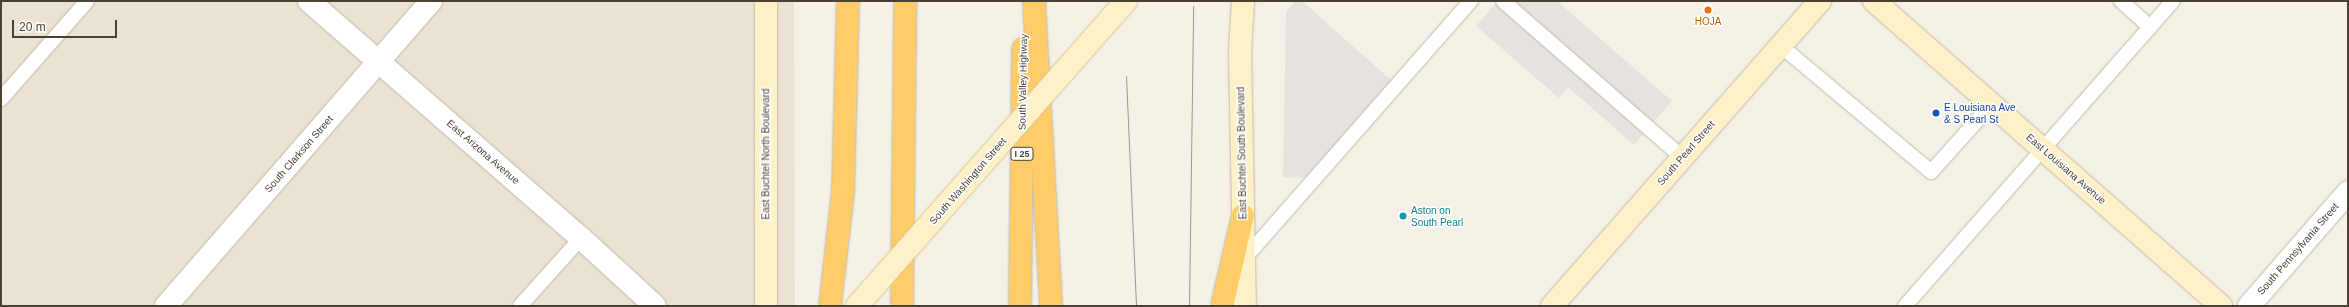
<!DOCTYPE html>
<html>
<head>
<meta charset="utf-8">
<style>
	body { margin:0 }
	#map { position:relative; width:2349px; height:307px; overflow:hidden; background:#f5f1e7; font-family:Helvetica,sans-serif }
	div>[style] { position:absolute }
	.residential>* { inset:0; background:#eae3d4 }
	.parking>* { inset:0; background:#e6e3df }
	.roads { filter:drop-shadow(0 0 1px #c2b9a8) drop-shadow(0 0 1px #c2b9a8) }
	.lane>* { height:14px; margin:-7px; padding:0 7px; transform-origin:7px; border-radius:7px; background:#fff }
	.street>* { height:22px; margin:-11px; padding:0 11px; transform-origin:11px; border-radius:11px; background:#fff }
	.secondary>* { height:22px; margin:-11px; padding:0 11px; transform-origin:11px; border-radius:11px; background:#fff1c7 }
	.highway>* { height:22px; margin:-11px; padding:0 11px; transform-origin:11px; border-radius:11px; background:#ffcc68 }
	.tram>* { height:1px; margin:-0.5px; padding:0 0.5px; transform-origin:0.5px; border-radius:0.5px; background:#979797 }
	.bridges { filter:drop-shadow(0 0 1px #dac791) drop-shadow(0 0 1px #dac791) }
	.secondary-bridge>* { height:22px; margin:-11px; padding:0 11px; transform-origin:11px; border-radius:11px; background:#fff1c7 }
	.dots>* { width:11px; height:11px; translate:-50% -50%; box-sizing:border-box; border:2px solid #fff; border-radius:50% }
	span { translate:-50% -50%; white-space:nowrap; text-align:center; line-height:1.15; -webkit-text-stroke:3px #fff; paint-order:stroke }
	.shield-label span { padding:1px 3px; background:#fff; border:1px solid; border-radius:3px; -webkit-text-stroke-width:0 }
	.shield-label { font-size:9px; color:#4a4135; font-weight:700 }
	.food-label { font-size:10px; color:#c56008 }
	.street-label { font-size:10px; color:#4a4135 }
	.transit-label { font-size:10px; color:#164399 }
	.left { translate:0 -50%; text-align:left }
	.culture-label { font-size:10px; color:#0d838f }
	.frame { position:absolute; inset:0; border:2px solid #4a4135; pointer-events:none }
	.scale { position:absolute; left:12px; top:20px; width:105px; height:18px; box-sizing:border-box; border:2px solid #4a4135; border-top:0; padding-left:5px; font-size:12px; line-height:14px; white-space:nowrap; color:#4a4135; -webkit-text-stroke:3px #fff; paint-order:stroke }
</style>
</head>
<body>
<div id="map">
	<div class="residential">
		<div style="clip-path:polygon(1px 1px,794px 1px,795px 306px,1px 306px)"></div>
	</div>
	<div class="parking">
		<div style="clip-path:polygon(1295px 1px,1302px 1px,1392px 81px,1309px 178px,1283px 177px,1286px 12px)"></div>
		<div style="clip-path:polygon(1498px 1px,1557px 1px,1672px 101px,1634px 145px,1568px 87px,1559px 98px,1476px 26px)"></div>
	</div>
	<div class="roads">
		<div class="lane">
			<div style="left:1503px;top:1px;width:237px;rotate:41.1deg"></div>
			<div style="left:2121px;top:1px;width:39px;rotate:42deg"></div>
			<div style="left:1781px;top:46px;width:196px;rotate:40deg"></div>
			<div style="left:1931px;top:172px;width:91px;rotate:-48.1deg"></div>
			<div style="left:1px;top:99px;width:130px;rotate:-48.7deg"></div>
			<div style="left:1244px;top:259px;width:344px;rotate:-48.7deg"></div>
			<div style="left:520px;top:306px;width:91px;rotate:-48.1deg"></div>
			<div style="left:1905px;top:306px;width:406px;rotate:-48.7deg"></div>
		</div>
		<div class="street">
			<div style="left:309px;top:1px;width:361px;rotate:41.1deg"></div>
			<div style="left:581px;top:238px;width:100px;rotate:42.6deg"></div>
			<div style="left:166px;top:306px;width:404px;rotate:-49deg"></div>
			<div style="left:2249px;top:306px;width:151px;rotate:-49deg"></div>
		</div>
		<div class="secondary">
			<div style="left:766px;top:1px;width:305px;rotate:90deg"></div>
			<div style="left:1243px;top:1px;width:51px;rotate:93.4deg"></div>
			<div style="left:1240px;top:52px;width:254px;rotate:88.9deg"></div>
			<div style="left:1874px;top:1px;width:462px;rotate:41.3deg"></div>
			<div style="left:1552px;top:306px;width:406px;rotate:-48.7deg"></div>
		</div>
		<div class="highway">
			<div style="left:1034px;top:1px;width:305px;rotate:86.8deg"></div>
			<div style="left:830px;top:306px;width:115px;rotate:-83.5deg"></div>
			<div style="left:843px;top:192px;width:191px;rotate:-88.5deg"></div>
			<div style="left:902px;top:306px;width:305px;rotate:-89.4deg"></div>
			<div style="left:1020px;top:306px;width:257px;rotate:-89.3deg"></div>
			<div style="left:1222px;top:306px;width:93px;rotate:-77deg"></div>
		</div>
	</div>
	<div class="tram">
		<div style="left:1126px;top:76px;width:230px;rotate:87.5deg"></div>
		<div style="left:1189px;top:306px;width:300px;rotate:-89.2deg"></div>
	</div>
	<div class="bridges">
		<div class="secondary-bridge">
			<div style="left:857px;top:306px;width:407px;rotate:-48.6deg"></div>
		</div>
	</div>
	<div class="dots">
		<div style="left:1708px;top:10px;background:#e8710a"></div>
		<div style="left:1936px;top:113px;background:#1a4fb4"></div>
		<div style="left:1403px;top:216px;background:#0f9aa8"></div>
	</div>
	<div class="shield-label">
		<span style="left:1022px;top:154px">I 25</span>
	</div>
	<div class="food-label">
		<span style="left:1708px;top:22px">HOJA</span>
	</div>
	<div class="street-label">
		<span style="left:1023px;top:82px;rotate:-89deg">South Valley Highway</span>
		<span style="left:483px;top:152px;rotate:41deg">East Arizona Avenue</span>
		<span style="left:1242px;top:153px;rotate:-91deg">East Buchtel South Boulevard</span>
		<span style="left:1686px;top:153px;rotate:-49deg">South Pearl Street</span>
		<span style="left:299px;top:154px;rotate:-49deg">South Clarkson Street</span>
		<span style="left:766px;top:154px;rotate:-90deg">East Buchtel North Boulevard</span>
		<span style="left:2066px;top:169px;rotate:41deg">East Louisiana Avenue</span>
		<span style="left:968px;top:181px;rotate:-49deg">South Washington Street</span>
		<span style="left:2298px;top:249px;rotate:-49deg">South Pennsylvania Street</span>
	</div>
	<div class="transit-label">
		<span class="left" style="left:1944px;top:113px">E Louisiana Ave<br>&amp; S Pearl St</span>
	</div>
	<div class="culture-label">
		<span class="left" style="left:1411px;top:216px">Aston on<br>South Pearl</span>
	</div>
	<div class="frame"></div>
	<div class="scale">20 m</div>
</div>
</body>
</html>
